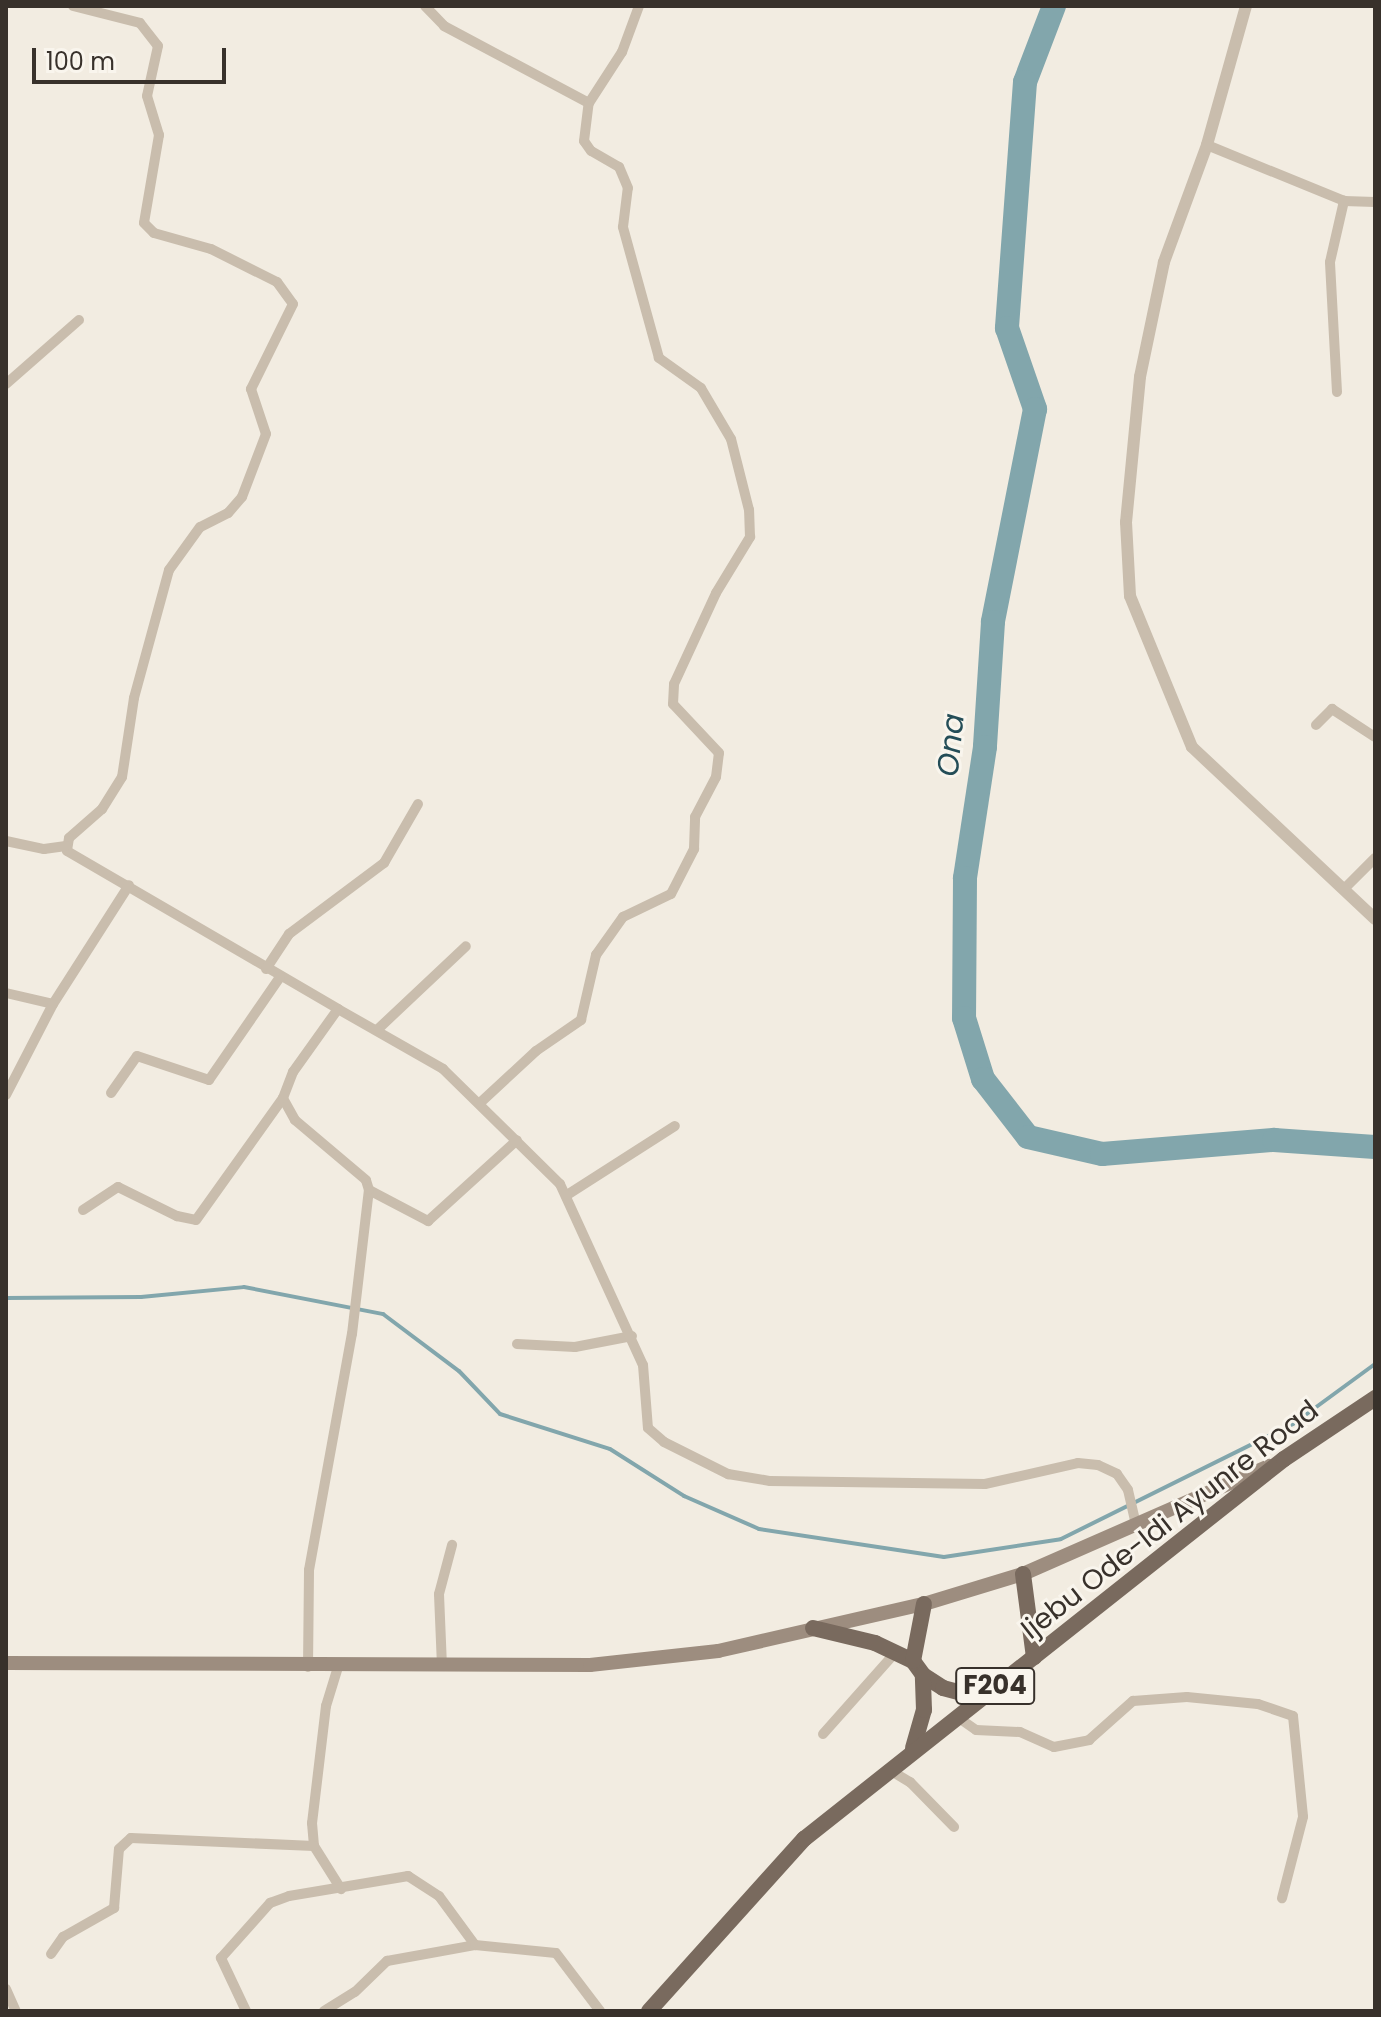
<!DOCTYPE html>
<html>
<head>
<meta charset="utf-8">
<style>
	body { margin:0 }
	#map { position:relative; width:1381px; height:2017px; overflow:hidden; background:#f2ece1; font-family:Poppins,sans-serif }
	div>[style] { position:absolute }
	.stream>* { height:4px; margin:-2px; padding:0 2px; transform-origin:2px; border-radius:2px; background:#82a6ac }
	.river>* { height:24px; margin:-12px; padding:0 12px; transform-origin:12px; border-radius:12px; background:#82a6ac }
	.minor>* { height:10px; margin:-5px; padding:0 5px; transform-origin:5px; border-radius:5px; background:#c9bdad }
	.tertiary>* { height:12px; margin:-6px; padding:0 6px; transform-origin:6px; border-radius:6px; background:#c9bdad }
	.secondary>* { height:14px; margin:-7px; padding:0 7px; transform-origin:7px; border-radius:7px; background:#9d8d7f }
	.primary>* { height:16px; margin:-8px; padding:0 8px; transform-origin:8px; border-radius:8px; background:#796a5e }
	span { translate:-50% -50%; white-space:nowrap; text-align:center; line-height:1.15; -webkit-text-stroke:6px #f9f5ed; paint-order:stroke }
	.shield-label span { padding:2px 6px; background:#f9f5ed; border:2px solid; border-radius:6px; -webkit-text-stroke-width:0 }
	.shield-label { font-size:26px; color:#38312b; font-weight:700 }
	.street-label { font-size:28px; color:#38312b }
	.water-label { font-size:30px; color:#244d57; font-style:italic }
	.frame { position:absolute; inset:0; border:8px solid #38312b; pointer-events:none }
	.scale { position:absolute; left:32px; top:48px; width:194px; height:36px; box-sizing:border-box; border:4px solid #38312b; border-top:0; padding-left:10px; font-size:24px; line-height:28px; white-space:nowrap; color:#38312b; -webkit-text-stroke:6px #f9f5ed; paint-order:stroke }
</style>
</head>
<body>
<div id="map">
	<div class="stream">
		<div style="left:6px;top:1298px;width:135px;rotate:-0.4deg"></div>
		<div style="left:141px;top:1297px;width:103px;rotate:-5.5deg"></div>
		<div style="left:244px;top:1287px;width:142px;rotate:11deg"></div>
		<div style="left:383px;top:1314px;width:95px;rotate:36.9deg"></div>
		<div style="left:459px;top:1371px;width:59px;rotate:46.4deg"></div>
		<div style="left:500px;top:1414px;width:115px;rotate:17.7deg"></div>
		<div style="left:610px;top:1449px;width:88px;rotate:32.4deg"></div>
		<div style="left:684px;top:1496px;width:82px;rotate:23.7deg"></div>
		<div style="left:759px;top:1529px;width:187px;rotate:8.6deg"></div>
		<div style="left:944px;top:1557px;width:118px;rotate:-8.7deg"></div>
		<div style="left:1061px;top:1539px;width:259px;rotate:-26.4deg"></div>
		<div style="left:1293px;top:1424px;width:102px;rotate:-36.2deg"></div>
	</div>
	<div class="river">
		<div style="left:1054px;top:6px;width:81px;rotate:110.9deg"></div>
		<div style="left:1025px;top:82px;width:247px;rotate:94.2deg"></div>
		<div style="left:1007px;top:328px;width:86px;rotate:70.9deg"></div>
		<div style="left:1035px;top:409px;width:217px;rotate:101.2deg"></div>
		<div style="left:993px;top:622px;width:125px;rotate:93.7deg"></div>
		<div style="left:985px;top:747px;width:133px;rotate:98.7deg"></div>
		<div style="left:965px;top:878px;width:140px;rotate:90.4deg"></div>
		<div style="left:964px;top:1018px;width:64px;rotate:72.7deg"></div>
		<div style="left:983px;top:1079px;width:73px;rotate:52.2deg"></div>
		<div style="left:1028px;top:1137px;width:76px;rotate:12.9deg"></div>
		<div style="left:1102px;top:1154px;width:173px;rotate:-4.7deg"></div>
		<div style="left:1274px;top:1140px;width:101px;rotate:4deg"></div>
	</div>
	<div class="minor">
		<div style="left:73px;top:6px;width:69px;rotate:14.2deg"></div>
		<div style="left:140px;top:23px;width:29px;rotate:52deg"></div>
		<div style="left:158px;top:46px;width:51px;rotate:102.4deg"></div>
		<div style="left:147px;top:96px;width:41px;rotate:72.9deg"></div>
		<div style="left:159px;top:135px;width:89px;rotate:99.7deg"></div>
		<div style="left:144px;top:223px;width:14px;rotate:45deg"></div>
		<div style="left:154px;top:233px;width:59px;rotate:15.7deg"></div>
		<div style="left:211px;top:249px;width:74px;rotate:26.6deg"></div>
		<div style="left:277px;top:282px;width:27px;rotate:54deg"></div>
		<div style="left:293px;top:304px;width:95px;rotate:116.3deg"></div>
		<div style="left:251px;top:389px;width:47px;rotate:71.6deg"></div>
		<div style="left:266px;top:434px;width:67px;rotate:110.9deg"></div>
		<div style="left:242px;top:497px;width:21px;rotate:131deg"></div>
		<div style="left:228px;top:513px;width:31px;rotate:153deg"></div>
		<div style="left:200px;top:527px;width:53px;rotate:125.8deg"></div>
		<div style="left:169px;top:570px;width:133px;rotate:105.3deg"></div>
		<div style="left:134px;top:698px;width:80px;rotate:98.6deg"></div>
		<div style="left:122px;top:777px;width:38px;rotate:122deg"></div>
		<div style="left:102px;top:809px;width:44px;rotate:138.7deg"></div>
		<div style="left:69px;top:838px;width:13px;rotate:99deg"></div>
		<div style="left:67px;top:851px;width:314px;rotate:30.2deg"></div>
		<div style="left:425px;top:6px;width:28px;rotate:46deg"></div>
		<div style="left:444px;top:26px;width:164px;rotate:28deg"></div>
		<div style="left:1207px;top:145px;width:148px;rotate:22.2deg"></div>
		<div style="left:1344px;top:201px;width:31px;rotate:2deg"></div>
		<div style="left:6px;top:384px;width:97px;rotate:-41.2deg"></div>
		<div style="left:1337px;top:392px;width:130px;rotate:-93.1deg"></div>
		<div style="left:1330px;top:262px;width:63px;rotate:-77.1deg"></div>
		<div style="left:1316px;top:725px;width:23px;rotate:-45deg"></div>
		<div style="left:1332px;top:709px;width:51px;rotate:33.1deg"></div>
		<div style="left:6px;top:841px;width:39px;rotate:12deg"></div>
		<div style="left:44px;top:849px;width:22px;rotate:-8deg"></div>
		<div style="left:1344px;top:889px;width:44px;rotate:-45deg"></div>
		<div style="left:266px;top:969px;width:42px;rotate:-56.7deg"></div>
		<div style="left:289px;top:934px;width:119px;rotate:-36.8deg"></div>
		<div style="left:384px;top:863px;width:68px;rotate:-60deg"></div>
		<div style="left:6px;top:993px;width:48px;rotate:13.2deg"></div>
		<div style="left:53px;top:1004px;width:141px;rotate:-57.4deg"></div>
		<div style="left:377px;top:1030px;width:122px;rotate:-43.3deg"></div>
		<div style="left:111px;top:1093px;width:45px;rotate:-54.9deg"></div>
		<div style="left:137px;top:1056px;width:76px;rotate:18.4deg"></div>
		<div style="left:209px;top:1080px;width:125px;rotate:-55.4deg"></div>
		<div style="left:6px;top:1095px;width:102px;rotate:-62.7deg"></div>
		<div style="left:481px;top:1102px;width:75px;rotate:-42.8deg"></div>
		<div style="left:536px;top:1051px;width:55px;rotate:-34.6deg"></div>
		<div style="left:581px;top:1020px;width:67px;rotate:-77deg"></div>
		<div style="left:596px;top:955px;width:47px;rotate:-54.6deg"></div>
		<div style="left:623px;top:917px;width:53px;rotate:-25.6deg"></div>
		<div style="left:671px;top:894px;width:51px;rotate:-62.9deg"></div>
		<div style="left:694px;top:849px;width:32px;rotate:-88deg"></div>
		<div style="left:695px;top:817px;width:45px;rotate:-62.3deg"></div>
		<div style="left:716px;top:777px;width:24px;rotate:-83deg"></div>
		<div style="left:719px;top:753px;width:67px;rotate:-133.2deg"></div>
		<div style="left:673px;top:704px;width:20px;rotate:-87deg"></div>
		<div style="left:674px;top:684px;width:100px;rotate:-65.2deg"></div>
		<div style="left:716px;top:593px;width:66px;rotate:-58.7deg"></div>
		<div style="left:750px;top:537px;width:27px;rotate:-92deg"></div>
		<div style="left:749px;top:510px;width:73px;rotate:-104.2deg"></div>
		<div style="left:731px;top:439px;width:59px;rotate:-120.5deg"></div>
		<div style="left:701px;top:388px;width:52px;rotate:-144.5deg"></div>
		<div style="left:659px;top:358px;width:136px;rotate:-105.4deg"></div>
		<div style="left:623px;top:227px;width:39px;rotate:-83deg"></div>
		<div style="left:628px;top:188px;width:23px;rotate:-113deg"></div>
		<div style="left:619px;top:167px;width:32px;rotate:-150deg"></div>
		<div style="left:591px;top:151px;width:12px;rotate:-125deg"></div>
		<div style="left:584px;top:141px;width:38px;rotate:-83deg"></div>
		<div style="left:589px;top:103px;width:61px;rotate:-57.1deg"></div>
		<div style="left:622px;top:52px;width:49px;rotate:-69.7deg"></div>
		<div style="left:369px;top:1190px;width:67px;rotate:27.7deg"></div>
		<div style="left:428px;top:1221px;width:120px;rotate:-42.3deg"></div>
		<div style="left:567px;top:1195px;width:128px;rotate:-32.6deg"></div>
		<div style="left:83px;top:1210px;width:42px;rotate:-33.3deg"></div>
		<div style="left:118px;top:1187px;width:66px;rotate:26.2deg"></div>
		<div style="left:177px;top:1216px;width:19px;rotate:12deg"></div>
		<div style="left:196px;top:1220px;width:150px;rotate:-54.5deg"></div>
		<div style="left:517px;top:1344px;width:58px;rotate:3deg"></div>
		<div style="left:575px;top:1347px;width:58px;rotate:-10.9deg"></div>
		<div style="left:442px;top:1666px;width:72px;rotate:-92.4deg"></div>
		<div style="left:439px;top:1594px;width:51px;rotate:-75.1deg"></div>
		<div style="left:308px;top:1667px;width:97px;rotate:-89.4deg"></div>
		<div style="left:309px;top:1570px;width:240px;rotate:-79.7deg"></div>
		<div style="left:352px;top:1334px;width:145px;rotate:-83.3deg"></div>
		<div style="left:369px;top:1190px;width:10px;rotate:-107deg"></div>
		<div style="left:366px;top:1180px;width:93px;rotate:-139.8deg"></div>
		<div style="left:295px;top:1120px;width:25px;rotate:-119deg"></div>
		<div style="left:283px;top:1098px;width:28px;rotate:-69deg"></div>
		<div style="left:293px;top:1072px;width:77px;rotate:-54.5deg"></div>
		<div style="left:338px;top:1009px;width:121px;rotate:29.7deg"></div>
		<div style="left:443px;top:1069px;width:164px;rotate:44.5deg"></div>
		<div style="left:560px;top:1184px;width:199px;rotate:65.4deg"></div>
		<div style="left:643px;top:1365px;width:63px;rotate:85.5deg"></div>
		<div style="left:648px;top:1428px;width:21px;rotate:41deg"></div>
		<div style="left:664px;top:1442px;width:72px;rotate:26.6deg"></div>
		<div style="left:728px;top:1474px;width:43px;rotate:9.5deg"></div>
		<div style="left:770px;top:1481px;width:215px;rotate:0.8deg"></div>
		<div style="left:985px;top:1484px;width:95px;rotate:-12.7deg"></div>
		<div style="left:1078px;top:1463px;width:20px;rotate:6deg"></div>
		<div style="left:1098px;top:1465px;width:21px;rotate:25deg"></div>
		<div style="left:1117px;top:1474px;width:19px;rotate:55deg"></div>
		<div style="left:1128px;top:1490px;width:39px;rotate:77deg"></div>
		<div style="left:338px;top:1667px;width:41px;rotate:107.1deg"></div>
		<div style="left:326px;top:1706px;width:118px;rotate:96.8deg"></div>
		<div style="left:312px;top:1823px;width:23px;rotate:85deg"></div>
		<div style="left:314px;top:1846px;width:51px;rotate:57.9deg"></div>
		<div style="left:956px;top:1716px;width:24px;rotate:35deg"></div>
		<div style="left:976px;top:1730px;width:44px;rotate:2.6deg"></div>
		<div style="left:1020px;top:1732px;width:37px;rotate:24deg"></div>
		<div style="left:1054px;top:1747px;width:36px;rotate:-11deg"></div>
		<div style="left:1089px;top:1740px;width:59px;rotate:-41.6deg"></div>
		<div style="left:1133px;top:1701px;width:54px;rotate:-4.2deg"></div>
		<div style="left:1187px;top:1697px;width:71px;rotate:5.6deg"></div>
		<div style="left:1258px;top:1704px;width:37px;rotate:19deg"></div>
		<div style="left:1293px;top:1716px;width:101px;rotate:84.3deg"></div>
		<div style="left:1303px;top:1817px;width:84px;rotate:104.5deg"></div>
		<div style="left:823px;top:1734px;width:108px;rotate:-48.4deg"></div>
		<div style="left:888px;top:1769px;width:26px;rotate:31deg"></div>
		<div style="left:910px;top:1782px;width:63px;rotate:45.6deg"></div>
		<div style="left:51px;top:1954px;width:21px;rotate:-55deg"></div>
		<div style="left:63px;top:1937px;width:59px;rotate:-29.6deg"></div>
		<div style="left:114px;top:1908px;width:59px;rotate:-85.2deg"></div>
		<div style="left:119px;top:1849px;width:16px;rotate:-43deg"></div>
		<div style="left:131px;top:1838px;width:183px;rotate:2.5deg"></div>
		<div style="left:6px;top:1989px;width:24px;rotate:66deg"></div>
		<div style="left:246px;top:2011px;width:59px;rotate:-115.3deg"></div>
		<div style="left:221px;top:1958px;width:74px;rotate:-48.3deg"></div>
		<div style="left:270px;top:1903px;width:20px;rotate:-20deg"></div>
		<div style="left:289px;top:1896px;width:121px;rotate:-9.5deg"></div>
		<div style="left:408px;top:1876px;width:37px;rotate:33deg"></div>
		<div style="left:439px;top:1896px;width:61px;rotate:53.7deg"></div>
		<div style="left:324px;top:2011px;width:36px;rotate:-32deg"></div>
		<div style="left:355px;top:1992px;width:45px;rotate:-44.1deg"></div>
		<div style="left:387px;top:1961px;width:89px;rotate:-10.3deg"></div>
		<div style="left:475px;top:1945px;width:81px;rotate:5.6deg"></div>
		<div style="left:556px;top:1953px;width:73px;rotate:52.8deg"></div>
	</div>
	<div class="tertiary">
		<div style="left:1246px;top:6px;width:144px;rotate:105.7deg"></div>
		<div style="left:1207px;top:145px;width:125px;rotate:110.2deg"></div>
		<div style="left:1164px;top:262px;width:117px;rotate:101.8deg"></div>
		<div style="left:1140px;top:377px;width:146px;rotate:95.5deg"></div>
		<div style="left:1126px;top:522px;width:74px;rotate:86.9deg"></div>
		<div style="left:1130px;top:596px;width:163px;rotate:67.7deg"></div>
		<div style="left:1192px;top:747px;width:251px;rotate:43.2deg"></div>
	</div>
	<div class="secondary">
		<div style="left:6px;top:1663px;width:584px;rotate:0.2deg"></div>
		<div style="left:590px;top:1665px;width:129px;rotate:-6.2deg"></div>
		<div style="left:718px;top:1651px;width:211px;rotate:-12.9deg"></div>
		<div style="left:924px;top:1604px;width:103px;rotate:-16.9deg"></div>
		<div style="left:1023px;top:1574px;width:269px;rotate:-23.7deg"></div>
	</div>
	<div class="primary">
		<div style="left:1023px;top:1574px;width:84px;rotate:82.5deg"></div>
		<div style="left:813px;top:1628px;width:64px;rotate:13.6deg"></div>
		<div style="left:875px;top:1643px;width:42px;rotate:25.3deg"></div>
		<div style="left:913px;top:1661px;width:17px;rotate:54deg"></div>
		<div style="left:923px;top:1675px;width:24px;rotate:33deg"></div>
		<div style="left:943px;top:1688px;width:38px;rotate:15deg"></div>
		<div style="left:913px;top:1661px;width:58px;rotate:-79.1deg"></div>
		<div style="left:913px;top:1748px;width:40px;rotate:-74deg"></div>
		<div style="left:924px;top:1710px;width:35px;rotate:-92deg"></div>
		<div style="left:649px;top:2011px;width:232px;rotate:-48deg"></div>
		<div style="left:804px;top:1839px;width:612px;rotate:-38.37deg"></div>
		<div style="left:1284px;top:1459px;width:110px;rotate:-33.8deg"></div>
	</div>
	<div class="shield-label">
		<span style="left:995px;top:1686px">F204</span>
	</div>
	<div class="street-label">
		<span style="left:1170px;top:1520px;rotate:-38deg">Ijebu Ode-Idi Ayunre Road</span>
	</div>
	<div class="water-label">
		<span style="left:951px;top:745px;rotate:-84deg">Ona</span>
	</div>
	<div class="frame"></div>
	<div class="scale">100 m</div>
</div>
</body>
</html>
